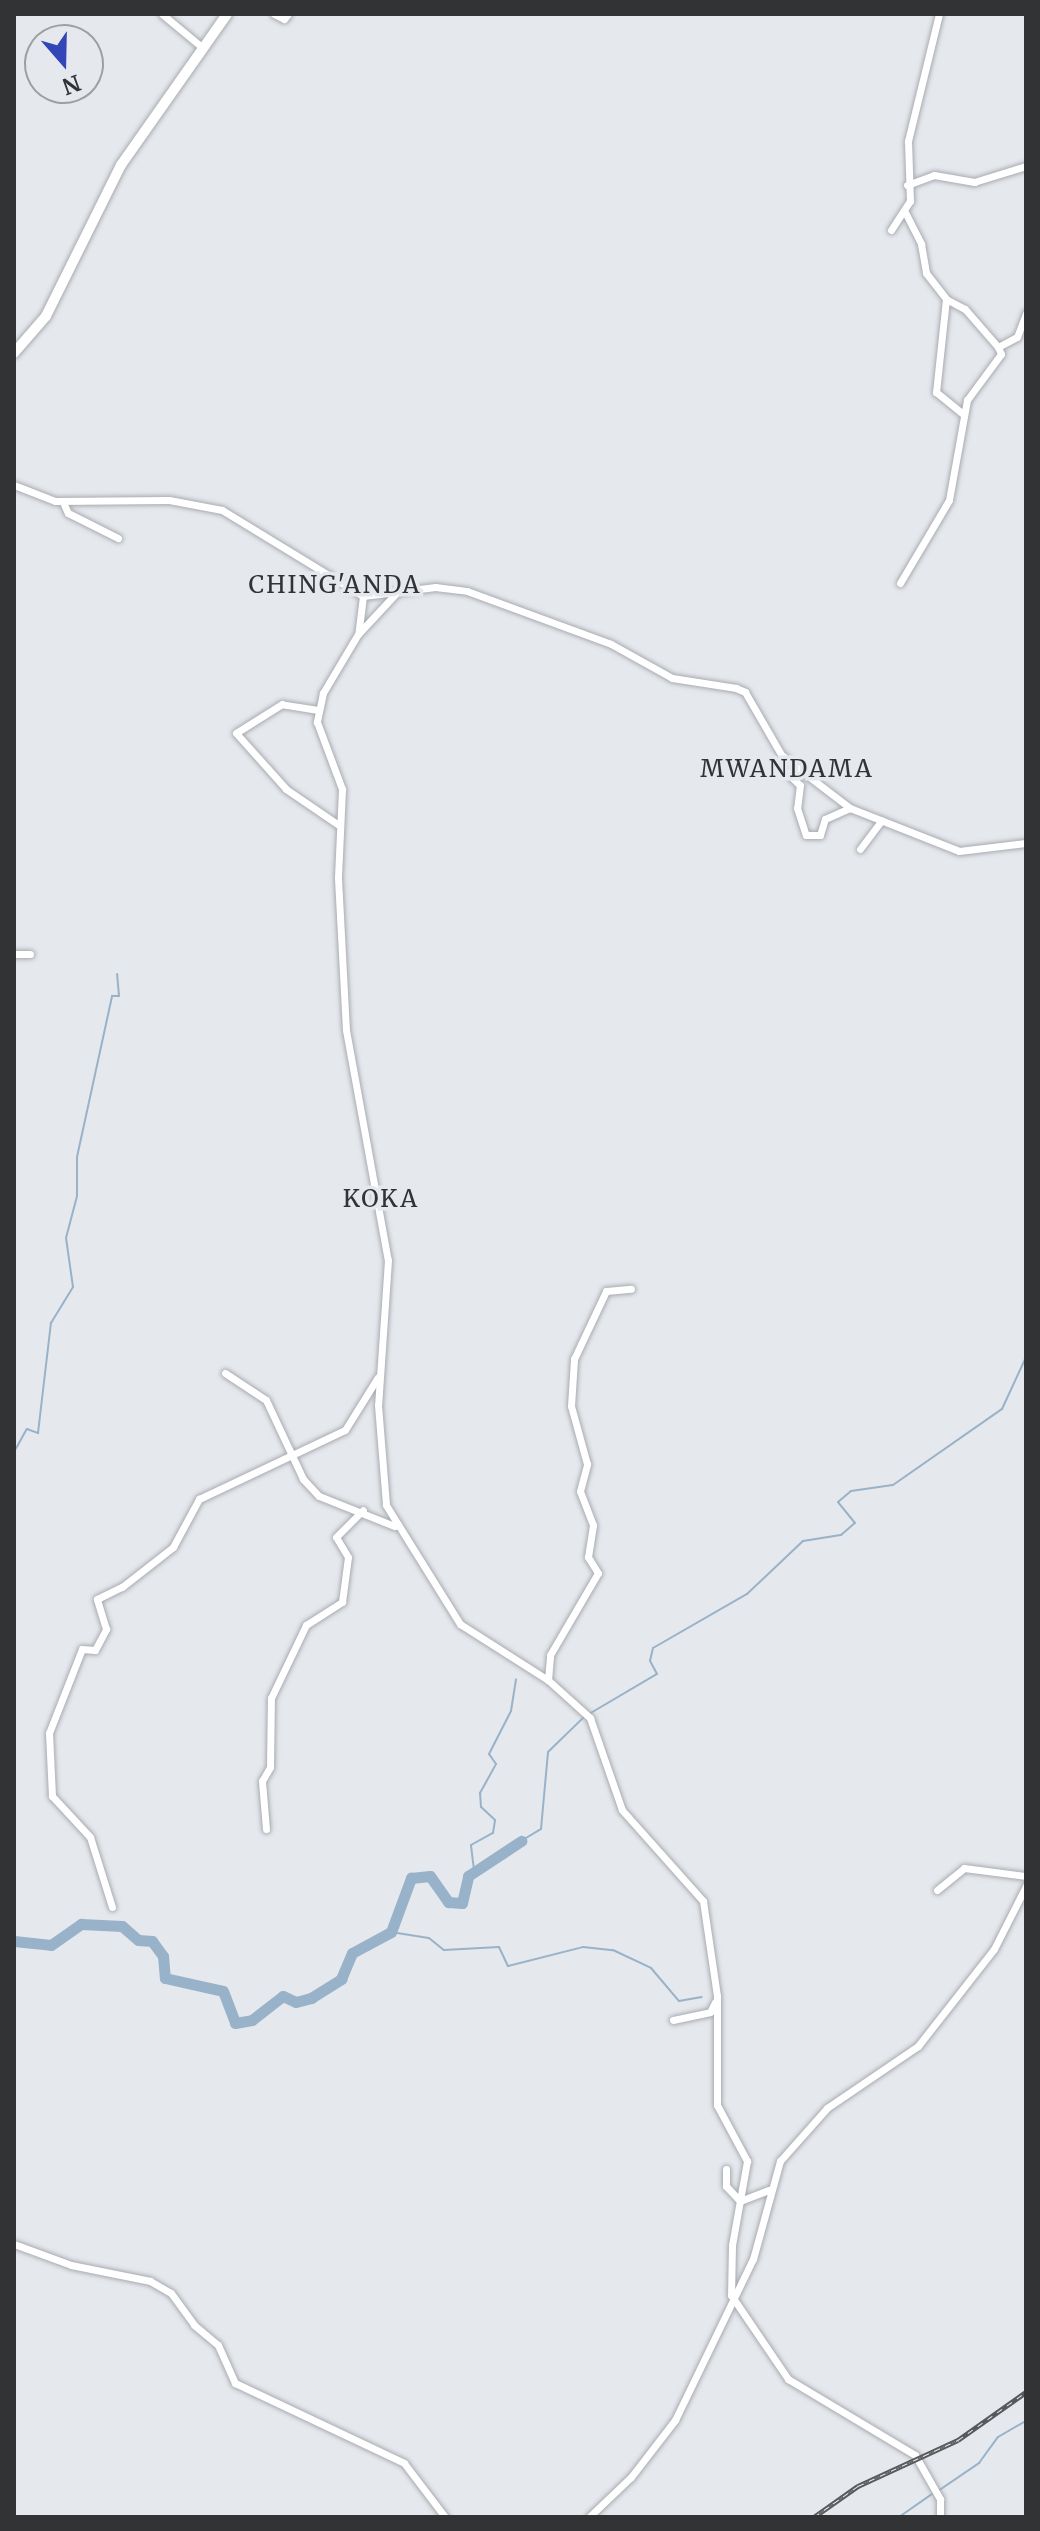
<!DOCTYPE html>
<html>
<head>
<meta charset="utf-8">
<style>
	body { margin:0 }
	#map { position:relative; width:1040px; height:2531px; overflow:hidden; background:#e5e8ed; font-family:Merriweather,serif }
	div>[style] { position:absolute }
	.stream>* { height:2px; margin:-1px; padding:0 1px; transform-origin:1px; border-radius:1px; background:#98b2ca }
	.river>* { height:11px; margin:-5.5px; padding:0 5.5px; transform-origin:5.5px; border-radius:5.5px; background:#98b2ca }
	.roads { filter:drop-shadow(0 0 2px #a8abaf) drop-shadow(0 0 2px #a8abaf) }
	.street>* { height:7px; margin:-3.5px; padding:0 3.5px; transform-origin:3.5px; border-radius:3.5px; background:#fff }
	.secondary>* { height:10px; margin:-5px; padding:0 5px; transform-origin:5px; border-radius:5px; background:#fff }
	.rail>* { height:5px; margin-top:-2.5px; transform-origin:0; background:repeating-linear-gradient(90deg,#e5e8ed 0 6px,#57595b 0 12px); box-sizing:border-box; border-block:2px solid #57595b }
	span { translate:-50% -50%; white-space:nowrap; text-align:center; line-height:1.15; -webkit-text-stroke:7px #e5e8ed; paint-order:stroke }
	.quarter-label { font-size:24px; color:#323335; letter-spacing:2px }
	.frame { position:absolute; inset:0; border:16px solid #323335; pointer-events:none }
	.north { position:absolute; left:24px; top:24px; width:80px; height:80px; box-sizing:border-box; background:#e5e8ed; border:2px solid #9da0a3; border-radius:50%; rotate:160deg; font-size:22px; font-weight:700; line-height:32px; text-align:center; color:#323335 }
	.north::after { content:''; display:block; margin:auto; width:28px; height:36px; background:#3346b8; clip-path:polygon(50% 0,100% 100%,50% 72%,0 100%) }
</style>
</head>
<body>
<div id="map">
	<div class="stream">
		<div style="left:14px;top:1452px;width:26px;rotate:-61deg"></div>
		<div style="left:27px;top:1429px;width:12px;rotate:20deg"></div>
		<div style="left:38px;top:1433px;width:111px;rotate:-83.3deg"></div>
		<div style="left:51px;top:1323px;width:42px;rotate:-58.6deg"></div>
		<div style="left:73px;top:1287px;width:49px;rotate:-98.1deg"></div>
		<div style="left:66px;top:1238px;width:43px;rotate:-75.3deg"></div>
		<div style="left:77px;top:1196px;width:39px;rotate:-90deg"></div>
		<div style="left:77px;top:1157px;width:165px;rotate:-77.7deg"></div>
		<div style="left:112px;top:996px;width:7px"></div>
		<div style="left:119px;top:996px;width:22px;rotate:-95deg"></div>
		<div style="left:589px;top:1714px;width:79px;rotate:-30.5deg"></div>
		<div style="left:657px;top:1674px;width:15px;rotate:-118deg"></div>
		<div style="left:650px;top:1661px;width:13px;rotate:-77deg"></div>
		<div style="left:653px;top:1648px;width:108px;rotate:-29.9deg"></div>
		<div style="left:747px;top:1594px;width:77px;rotate:-43.4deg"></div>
		<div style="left:803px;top:1541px;width:38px;rotate:-9deg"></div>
		<div style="left:841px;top:1535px;width:18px;rotate:-41deg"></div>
		<div style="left:855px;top:1523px;width:27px;rotate:-129deg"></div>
		<div style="left:838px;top:1502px;width:17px;rotate:-40deg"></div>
		<div style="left:851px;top:1491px;width:42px;rotate:-8.1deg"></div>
		<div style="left:893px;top:1485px;width:133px;rotate:-34.9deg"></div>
		<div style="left:1002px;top:1409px;width:57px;rotate:-65.2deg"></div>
		<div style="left:521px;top:1841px;width:23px;rotate:-31deg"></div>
		<div style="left:541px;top:1829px;width:77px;rotate:-84.8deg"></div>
		<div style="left:548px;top:1752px;width:50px;rotate:-44.2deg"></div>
		<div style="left:474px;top:1870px;width:25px;rotate:-97deg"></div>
		<div style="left:471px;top:1845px;width:25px;rotate:-29deg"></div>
		<div style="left:493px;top:1833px;width:13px;rotate:-81deg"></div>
		<div style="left:495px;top:1820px;width:19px;rotate:-137deg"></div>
		<div style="left:481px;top:1807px;width:14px;rotate:-94deg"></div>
		<div style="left:480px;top:1793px;width:33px;rotate:-61deg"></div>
		<div style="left:496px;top:1764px;width:12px;rotate:-125deg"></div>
		<div style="left:489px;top:1754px;width:48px;rotate:-62.9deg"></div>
		<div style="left:511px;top:1711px;width:32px;rotate:-81deg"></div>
		<div style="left:391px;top:1932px;width:38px;rotate:9deg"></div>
		<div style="left:429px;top:1938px;width:19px;rotate:39deg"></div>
		<div style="left:444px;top:1950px;width:55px;rotate:-3.1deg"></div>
		<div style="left:499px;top:1947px;width:21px;rotate:65deg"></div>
		<div style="left:508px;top:1966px;width:77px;rotate:-14.2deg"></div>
		<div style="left:583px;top:1947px;width:30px;rotate:6deg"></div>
		<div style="left:613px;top:1950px;width:42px;rotate:25.3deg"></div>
		<div style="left:651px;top:1968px;width:43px;rotate:49.7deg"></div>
		<div style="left:679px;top:2001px;width:23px;rotate:-10deg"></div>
		<div style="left:938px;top:2491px;width:50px;rotate:-34.3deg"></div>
		<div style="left:979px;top:2463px;width:32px;rotate:-54deg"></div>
		<div style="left:998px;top:2437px;width:32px;rotate:-30deg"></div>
		<div style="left:899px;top:2517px;width:40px;rotate:-34.9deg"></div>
	</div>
	<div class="river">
		<div style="left:14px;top:1941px;width:37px;rotate:6deg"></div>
		<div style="left:51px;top:1945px;width:37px;rotate:-35deg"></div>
		<div style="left:81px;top:1924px;width:41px;rotate:2.8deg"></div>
		<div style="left:122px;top:1926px;width:21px;rotate:41deg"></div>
		<div style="left:138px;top:1940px;width:14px;rotate:4deg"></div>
		<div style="left:152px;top:1941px;width:19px;rotate:54deg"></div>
		<div style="left:163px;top:1956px;width:22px;rotate:85deg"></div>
		<div style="left:165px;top:1978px;width:59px;rotate:12.6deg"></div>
		<div style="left:223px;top:1991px;width:34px;rotate:69deg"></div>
		<div style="left:235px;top:2023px;width:17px;rotate:-10deg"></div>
		<div style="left:252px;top:2020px;width:39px;rotate:-38deg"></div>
		<div style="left:283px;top:1996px;width:14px;rotate:25deg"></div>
		<div style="left:296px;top:2002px;width:16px;rotate:-15deg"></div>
		<div style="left:311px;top:1998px;width:36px;rotate:-32deg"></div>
		<div style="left:341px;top:1979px;width:28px;rotate:-67deg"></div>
		<div style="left:352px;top:1953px;width:44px;rotate:-28.3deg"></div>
		<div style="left:391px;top:1932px;width:58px;rotate:-69.7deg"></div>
		<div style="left:411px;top:1878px;width:19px;rotate:-6deg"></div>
		<div style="left:430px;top:1876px;width:32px;rotate:55deg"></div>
		<div style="left:448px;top:1902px;width:14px;rotate:4deg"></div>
		<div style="left:462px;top:1903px;width:28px;rotate:-77deg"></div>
		<div style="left:468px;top:1876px;width:64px;rotate:-33.4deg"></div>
	</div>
	<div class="roads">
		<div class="street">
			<div style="left:162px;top:14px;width:53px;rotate:39.7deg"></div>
			<div style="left:274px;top:14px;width:11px;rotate:27deg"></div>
			<div style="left:284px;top:19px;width:6px;rotate:-51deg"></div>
			<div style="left:907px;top:185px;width:29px;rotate:-20deg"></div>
			<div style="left:934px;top:175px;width:41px;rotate:9.9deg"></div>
			<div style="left:974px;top:182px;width:54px;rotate:-17.1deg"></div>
			<div style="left:905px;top:212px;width:36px;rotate:63deg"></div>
			<div style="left:921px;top:244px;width:29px;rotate:80deg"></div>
			<div style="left:926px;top:273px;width:33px;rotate:52deg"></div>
			<div style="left:946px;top:299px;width:94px;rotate:96.1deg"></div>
			<div style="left:936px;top:392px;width:36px;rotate:39deg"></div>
			<div style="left:891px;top:230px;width:35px;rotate:-57deg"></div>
			<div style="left:910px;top:201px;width:60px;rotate:-91.9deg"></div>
			<div style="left:908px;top:141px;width:131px;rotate:-76.3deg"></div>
			<div style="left:946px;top:299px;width:21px;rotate:28deg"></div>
			<div style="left:965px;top:309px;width:50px;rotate:49deg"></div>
			<div style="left:14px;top:485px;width:44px;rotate:21.3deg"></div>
			<div style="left:55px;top:501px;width:114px;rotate:-0.5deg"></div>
			<div style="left:169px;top:500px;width:54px;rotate:10.7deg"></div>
			<div style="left:222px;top:510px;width:165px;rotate:31.4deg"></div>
			<div style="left:363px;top:596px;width:38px;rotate:97deg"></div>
			<div style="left:358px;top:634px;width:69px;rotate:120.7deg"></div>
			<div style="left:323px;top:693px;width:30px;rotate:102deg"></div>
			<div style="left:317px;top:722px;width:72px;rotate:69.5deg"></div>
			<div style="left:342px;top:789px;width:89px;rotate:92.6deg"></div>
			<div style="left:338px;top:878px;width:152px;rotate:87deg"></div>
			<div style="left:346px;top:1030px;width:234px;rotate:79.7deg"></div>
			<div style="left:388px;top:1260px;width:145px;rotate:93.9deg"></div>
			<div style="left:378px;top:1405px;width:100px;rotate:85.4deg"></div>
			<div style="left:386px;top:1505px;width:140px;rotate:58.1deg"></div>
			<div style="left:460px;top:1624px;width:104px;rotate:32.5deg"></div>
			<div style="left:548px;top:1680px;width:57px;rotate:42.1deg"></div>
			<div style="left:590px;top:1718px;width:97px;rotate:70.8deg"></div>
			<div style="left:622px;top:1810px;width:122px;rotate:48.3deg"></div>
			<div style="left:703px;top:1901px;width:96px;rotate:81.6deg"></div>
			<div style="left:717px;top:1996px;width:109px;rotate:90deg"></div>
			<div style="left:717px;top:2105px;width:64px;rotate:61.8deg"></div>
			<div style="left:747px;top:2161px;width:85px;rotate:100.1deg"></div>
			<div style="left:732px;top:2245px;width:50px;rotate:91.1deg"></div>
			<div style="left:731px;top:2295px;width:102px;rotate:55.8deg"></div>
			<div style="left:788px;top:2379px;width:148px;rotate:30.9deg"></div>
			<div style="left:915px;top:2455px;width:51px;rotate:60.4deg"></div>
			<div style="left:940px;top:2499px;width:18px;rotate:90deg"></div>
			<div style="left:63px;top:502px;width:12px;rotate:66deg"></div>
			<div style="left:68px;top:513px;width:56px;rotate:26.6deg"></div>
			<div style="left:900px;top:583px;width:96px;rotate:-59.4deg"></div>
			<div style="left:949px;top:500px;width:102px;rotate:-79.8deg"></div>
			<div style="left:967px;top:400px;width:57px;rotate:-53.5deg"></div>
			<div style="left:1001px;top:354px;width:8px;rotate:-113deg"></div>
			<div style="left:998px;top:347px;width:21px;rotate:-28deg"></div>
			<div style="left:1017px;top:337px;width:26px;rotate:-69deg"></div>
			<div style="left:363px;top:596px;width:73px;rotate:-7.1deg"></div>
			<div style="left:435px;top:587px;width:32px;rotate:7deg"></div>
			<div style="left:467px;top:591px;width:153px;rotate:20.2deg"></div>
			<div style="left:611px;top:644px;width:70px;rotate:29.1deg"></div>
			<div style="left:672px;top:678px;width:65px;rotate:8.9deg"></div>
			<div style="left:736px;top:688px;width:10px;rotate:24deg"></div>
			<div style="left:745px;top:692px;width:74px;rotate:60deg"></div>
			<div style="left:782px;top:756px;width:86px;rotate:37.4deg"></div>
			<div style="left:850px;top:808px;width:117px;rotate:21.5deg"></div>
			<div style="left:959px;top:851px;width:67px;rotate:-6.8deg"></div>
			<div style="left:360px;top:632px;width:57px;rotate:-47.1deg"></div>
			<div style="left:318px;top:710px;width:36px;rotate:-171deg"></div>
			<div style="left:282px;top:704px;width:54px;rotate:147.8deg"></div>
			<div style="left:236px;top:733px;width:75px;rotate:48.2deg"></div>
			<div style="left:286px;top:789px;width:65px;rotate:34.4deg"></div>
			<div style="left:783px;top:756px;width:10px;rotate:114deg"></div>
			<div style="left:779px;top:765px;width:29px;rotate:44deg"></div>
			<div style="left:800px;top:785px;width:23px;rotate:97deg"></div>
			<div style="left:797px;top:808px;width:28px;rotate:72deg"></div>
			<div style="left:806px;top:835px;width:14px"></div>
			<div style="left:820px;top:835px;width:17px;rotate:-73deg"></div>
			<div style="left:825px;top:819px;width:27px;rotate:-24deg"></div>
			<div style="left:860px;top:849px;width:36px;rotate:-53deg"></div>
			<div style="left:14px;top:954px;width:16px"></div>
			<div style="left:225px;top:1373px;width:49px;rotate:33.4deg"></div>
			<div style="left:266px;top:1400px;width:87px;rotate:64.9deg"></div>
			<div style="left:303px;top:1479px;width:23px;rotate:47deg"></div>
			<div style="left:319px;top:1496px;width:81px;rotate:21.8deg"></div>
			<div style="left:548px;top:1680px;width:25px;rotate:-85deg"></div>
			<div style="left:550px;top:1655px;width:95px;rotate:-59.7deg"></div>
			<div style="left:598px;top:1573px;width:19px;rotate:-122deg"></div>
			<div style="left:588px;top:1557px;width:32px;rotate:-81deg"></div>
			<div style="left:593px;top:1525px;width:36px;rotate:-111deg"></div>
			<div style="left:580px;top:1491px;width:28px;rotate:-75deg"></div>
			<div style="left:587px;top:1464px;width:60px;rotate:-105.4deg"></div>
			<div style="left:571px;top:1406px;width:47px;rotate:-86.3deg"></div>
			<div style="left:574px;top:1359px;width:75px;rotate:-64.8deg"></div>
			<div style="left:606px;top:1291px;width:25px;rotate:-5deg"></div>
			<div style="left:266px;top:1829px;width:48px;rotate:-94.8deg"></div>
			<div style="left:262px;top:1781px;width:16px;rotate:-60deg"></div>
			<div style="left:270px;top:1767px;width:69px;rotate:-89.2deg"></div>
			<div style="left:271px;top:1698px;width:81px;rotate:-64.4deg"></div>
			<div style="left:306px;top:1625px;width:43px;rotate:-32.6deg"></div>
			<div style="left:342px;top:1602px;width:45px;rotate:-82.4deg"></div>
			<div style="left:348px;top:1557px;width:23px;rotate:-121deg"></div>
			<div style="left:336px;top:1537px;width:38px;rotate:-45deg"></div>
			<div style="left:937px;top:1890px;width:35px;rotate:-39deg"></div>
			<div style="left:964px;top:1868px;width:63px;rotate:7.4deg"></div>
			<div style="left:112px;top:1907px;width:73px;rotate:-107.4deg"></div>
			<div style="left:90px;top:1837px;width:56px;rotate:-132.8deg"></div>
			<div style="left:52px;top:1796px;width:63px;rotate:-92.7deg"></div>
			<div style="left:49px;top:1733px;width:90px;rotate:-68.6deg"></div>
			<div style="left:82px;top:1649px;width:13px;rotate:4deg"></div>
			<div style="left:95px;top:1650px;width:24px;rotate:-62deg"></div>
			<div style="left:106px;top:1629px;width:31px;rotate:-107deg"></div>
			<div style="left:97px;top:1599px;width:28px;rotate:-26deg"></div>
			<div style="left:122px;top:1587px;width:65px;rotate:-38.1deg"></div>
			<div style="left:173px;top:1547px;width:55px;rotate:-61.6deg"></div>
			<div style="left:199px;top:1499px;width:161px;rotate:-25.3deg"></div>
			<div style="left:345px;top:1430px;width:62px;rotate:-58.1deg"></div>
			<div style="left:673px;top:2020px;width:38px;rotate:-12deg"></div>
			<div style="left:710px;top:2012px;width:11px;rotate:-63deg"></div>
			<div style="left:726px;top:2169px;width:17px;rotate:90deg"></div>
			<div style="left:726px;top:2186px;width:21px;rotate:47deg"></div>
			<div style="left:740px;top:2201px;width:31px;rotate:-21deg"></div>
			<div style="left:14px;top:2244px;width:61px;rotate:20.2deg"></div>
			<div style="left:71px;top:2265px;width:81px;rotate:11.4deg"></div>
			<div style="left:150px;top:2281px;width:24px;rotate:30deg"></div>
			<div style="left:171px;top:2293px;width:39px;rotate:54deg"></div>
			<div style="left:194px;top:2325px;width:31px;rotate:40deg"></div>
			<div style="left:218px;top:2345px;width:42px;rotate:65.9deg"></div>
			<div style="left:235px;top:2383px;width:187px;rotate:25.3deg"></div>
			<div style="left:404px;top:2463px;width:68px;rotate:52.8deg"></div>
			<div style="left:589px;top:2517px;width:58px;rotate:-43.6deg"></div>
			<div style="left:631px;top:2477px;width:72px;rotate:-52.3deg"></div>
			<div style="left:675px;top:2420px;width:179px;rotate:-64.2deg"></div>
			<div style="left:753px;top:2259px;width:102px;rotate:-74.6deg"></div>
			<div style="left:780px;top:2161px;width:71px;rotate:-48.4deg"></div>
			<div style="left:827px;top:2108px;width:110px;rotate:-34.3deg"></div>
			<div style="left:918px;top:2046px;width:123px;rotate:-51.9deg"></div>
			<div style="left:994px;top:1949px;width:71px;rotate:-63.1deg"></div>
		</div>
		<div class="secondary">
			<div style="left:14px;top:353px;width:49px;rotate:-49.1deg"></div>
			<div style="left:46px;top:316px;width:169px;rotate:-63.6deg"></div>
			<div style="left:121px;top:165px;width:184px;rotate:-54.9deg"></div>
		</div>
	</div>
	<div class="rail">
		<div style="left:814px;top:2517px;width:54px;rotate:-35.2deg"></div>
		<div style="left:858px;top:2486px;width:110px;rotate:-24.7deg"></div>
		<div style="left:958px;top:2440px;width:83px;rotate:-35.2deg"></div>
	</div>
	<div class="quarter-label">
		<span style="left:335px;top:585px">CHING'ANDA</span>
		<span style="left:787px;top:769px">MWANDAMA</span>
		<span style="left:381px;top:1199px">KOKA</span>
	</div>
	<div class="frame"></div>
	<div class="north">N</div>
</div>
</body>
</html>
